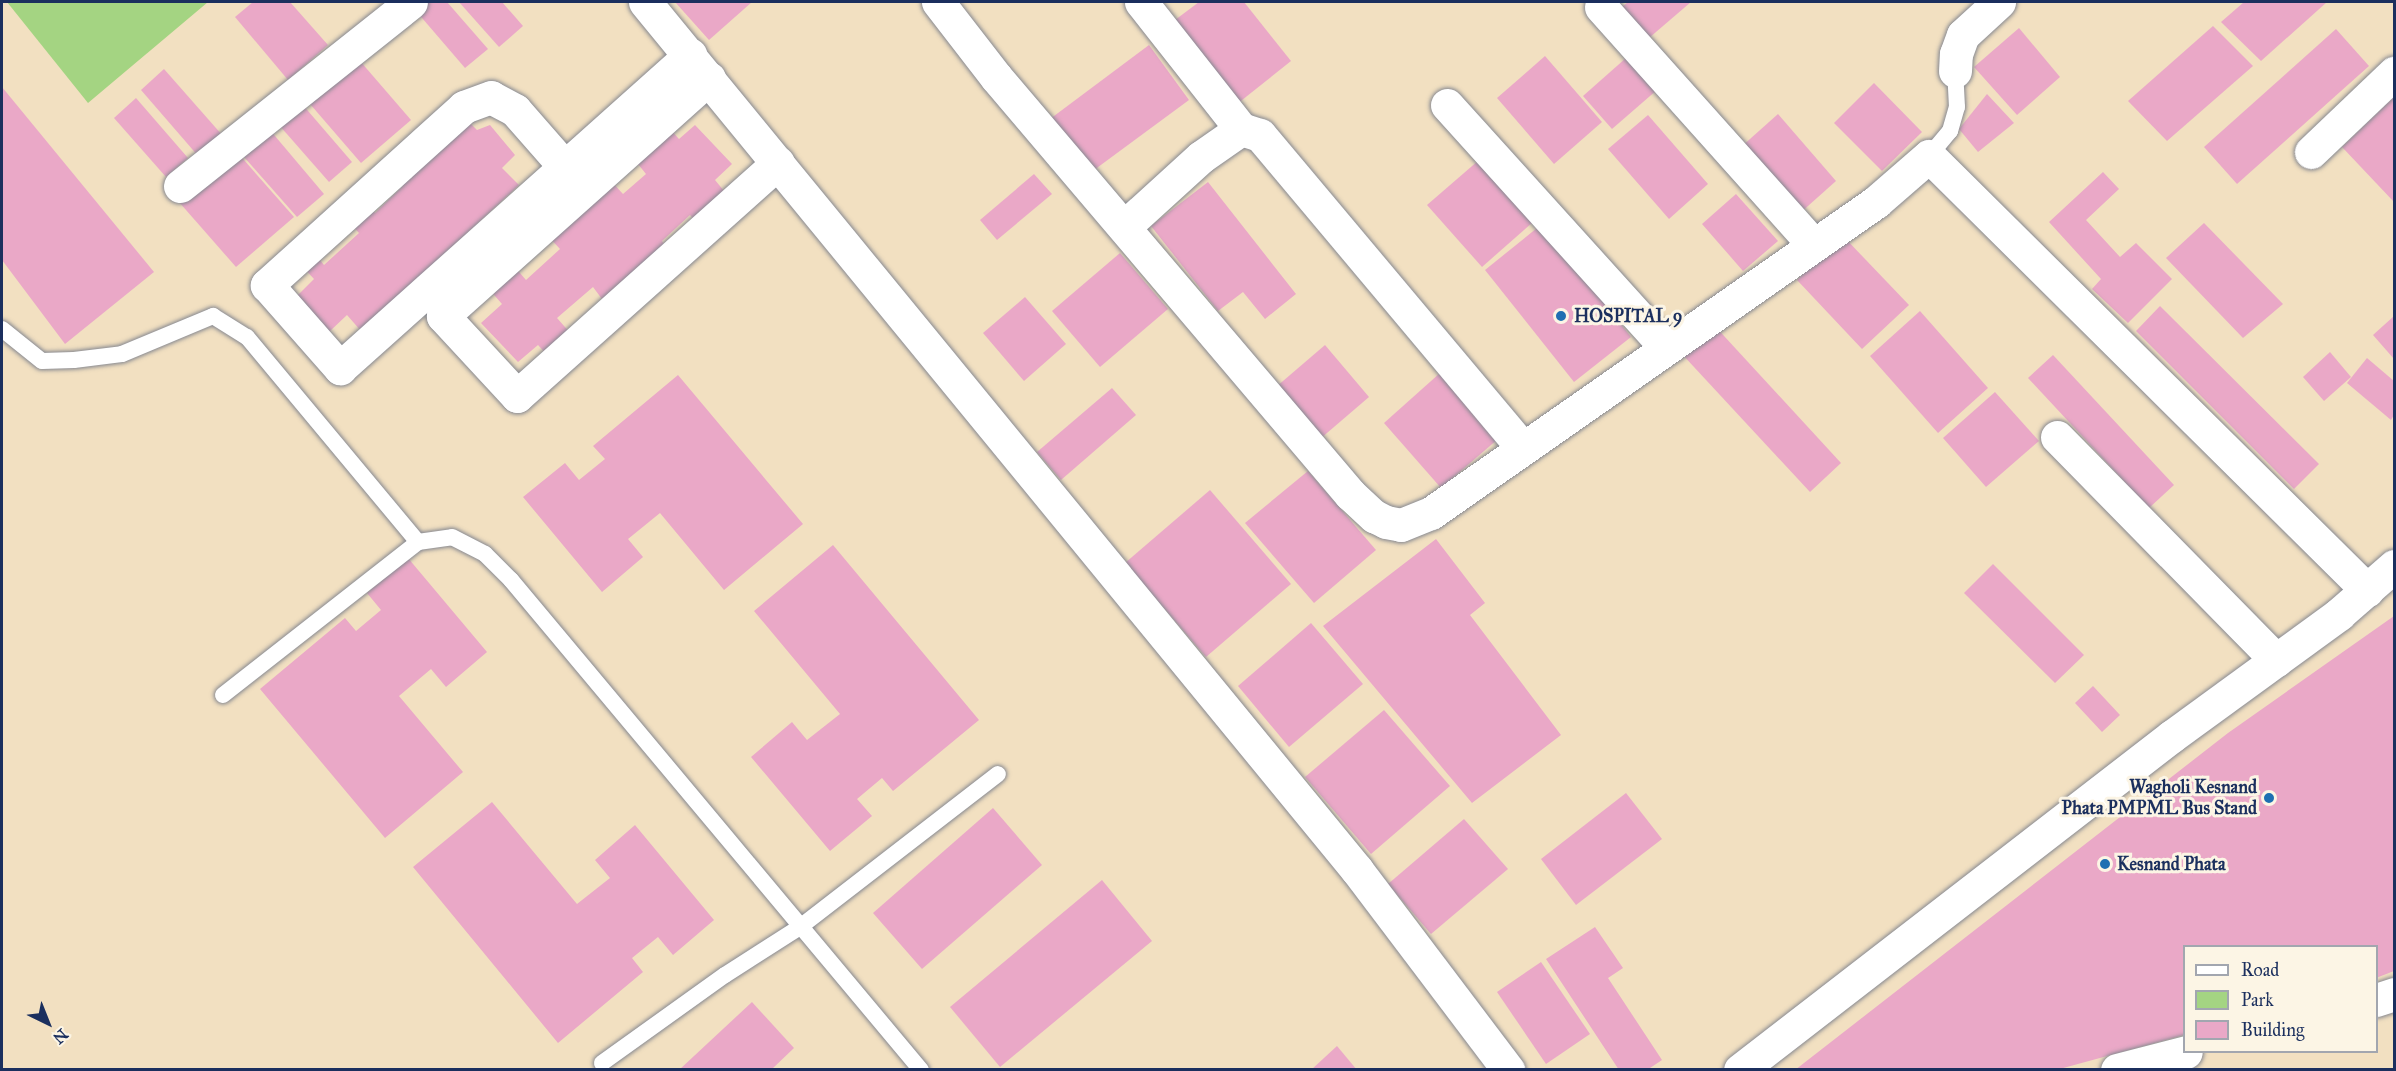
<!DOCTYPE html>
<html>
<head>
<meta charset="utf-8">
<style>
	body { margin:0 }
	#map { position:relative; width:2396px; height:1071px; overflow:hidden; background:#f2e0c1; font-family:"IM FELL Great Primer",serif }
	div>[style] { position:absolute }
	.green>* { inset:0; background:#a4d482 }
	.building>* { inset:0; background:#eaa8c7 }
	.roads { filter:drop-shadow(0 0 2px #868890) drop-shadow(0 0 2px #868890) }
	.lane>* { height:16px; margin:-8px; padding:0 8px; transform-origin:8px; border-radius:8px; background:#fff }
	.street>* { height:33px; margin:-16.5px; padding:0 16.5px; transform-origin:16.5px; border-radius:16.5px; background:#fff }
	.secondary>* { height:33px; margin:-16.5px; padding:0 16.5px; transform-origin:16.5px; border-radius:16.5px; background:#fff }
	.dots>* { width:16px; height:16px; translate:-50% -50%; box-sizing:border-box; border:3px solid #fcf5e5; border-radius:50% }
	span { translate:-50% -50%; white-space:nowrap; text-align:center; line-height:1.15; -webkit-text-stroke:6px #fcf5e5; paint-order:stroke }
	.poi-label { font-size:18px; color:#1b2f5e; font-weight:700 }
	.left { translate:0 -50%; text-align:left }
	.right { translate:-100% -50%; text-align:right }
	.frame { position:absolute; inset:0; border:3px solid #1b2f5e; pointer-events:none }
	.legend { position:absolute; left:2183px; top:945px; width:195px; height:108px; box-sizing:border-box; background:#fcf5e5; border:2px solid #a2a6af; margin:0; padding:8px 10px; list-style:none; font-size:18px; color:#1b2f5e }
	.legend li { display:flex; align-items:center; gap:12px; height:30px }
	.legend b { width:30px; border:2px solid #a2a6af }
	.north { position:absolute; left:18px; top:993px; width:60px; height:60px; -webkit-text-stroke:4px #fcf5e5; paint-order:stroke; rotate:137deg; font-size:16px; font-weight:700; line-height:24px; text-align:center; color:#1b2f5e }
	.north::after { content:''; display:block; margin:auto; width:21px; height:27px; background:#1b2f5e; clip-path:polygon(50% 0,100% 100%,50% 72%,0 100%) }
</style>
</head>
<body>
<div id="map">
	<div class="green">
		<div style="clip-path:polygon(7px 2px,208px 2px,88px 103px)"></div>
	</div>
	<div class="building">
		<div style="clip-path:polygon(253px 2px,290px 2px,328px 45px,288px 80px,235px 17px)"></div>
		<div style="clip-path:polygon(414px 2px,447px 2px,488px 49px,465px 68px,410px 4px)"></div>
		<div style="clip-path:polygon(459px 2px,502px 2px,523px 26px,499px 47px)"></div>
		<div style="clip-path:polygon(675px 2px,752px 2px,709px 40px)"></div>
		<div style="clip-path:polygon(1199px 2px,1244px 2px,1291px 61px,1232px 108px,1167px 26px)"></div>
		<div style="clip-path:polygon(1628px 2px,1691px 2px,1642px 44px,1616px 12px)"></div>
		<div style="clip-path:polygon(2244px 2px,2327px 2px,2261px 61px,2221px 22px)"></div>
		<div style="clip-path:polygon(2213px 26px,2253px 66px,2167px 141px,2128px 101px)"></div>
		<div style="clip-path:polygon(2019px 28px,2060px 77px,2017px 115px,1974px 67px)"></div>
		<div style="clip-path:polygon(2336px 29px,2369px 66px,2237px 184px,2204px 147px)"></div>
		<div style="clip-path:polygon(1149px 45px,1189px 100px,1090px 173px,1050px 119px)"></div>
		<div style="clip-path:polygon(1635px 50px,1665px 83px,1612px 129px,1583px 96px)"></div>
		<div style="clip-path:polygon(354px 54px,411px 120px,361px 163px,304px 97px)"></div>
		<div style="clip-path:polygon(1545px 56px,1602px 122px,1554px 164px,1497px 98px)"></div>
		<div style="clip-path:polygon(164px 69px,223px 136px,199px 157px,141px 90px)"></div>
		<div style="clip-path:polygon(1874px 83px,1922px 132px,1882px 171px,1834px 123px)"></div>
		<div style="clip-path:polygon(2px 87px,154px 272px,65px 344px,2px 260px)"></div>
		<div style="clip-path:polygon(1987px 94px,2014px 123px,1978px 152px,1959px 129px)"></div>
		<div style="clip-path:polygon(296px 97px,352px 162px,329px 182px,272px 117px)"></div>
		<div style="clip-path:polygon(2394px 97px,2394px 202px,2342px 147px)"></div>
		<div style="clip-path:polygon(136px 98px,188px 158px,166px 177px,114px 118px)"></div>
		<div style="clip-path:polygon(1778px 114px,1836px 181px,1799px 214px,1741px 147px)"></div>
		<div style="clip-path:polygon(1648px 115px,1708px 184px,1669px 219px,1608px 149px)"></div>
		<div style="clip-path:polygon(464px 117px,477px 130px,490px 125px,515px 155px,502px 168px,519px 185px,361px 331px,347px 315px,329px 332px,297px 296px,314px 279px,302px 266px,315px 254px,324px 265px,359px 233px,350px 223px,368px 205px,375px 213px,403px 186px,397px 179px)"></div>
		<div style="clip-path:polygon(264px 123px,324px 194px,297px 217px,236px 148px)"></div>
		<div style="clip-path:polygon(695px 125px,732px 164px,715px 180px,729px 197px,698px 224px,690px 215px,662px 241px,664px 244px,602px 299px,593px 287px,557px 318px,572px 335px,548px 356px,538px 345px,518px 362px,481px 323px,502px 304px,488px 288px,513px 265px,526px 280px,560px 249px,547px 235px,610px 180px,623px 194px,646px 174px,634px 159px,669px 128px,679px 139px)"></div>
		<div style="clip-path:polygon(237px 152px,294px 217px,236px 267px,179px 202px)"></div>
		<div style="clip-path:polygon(1479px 160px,1533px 222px,1482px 267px,1427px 205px)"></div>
		<div style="clip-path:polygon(2103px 172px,2119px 189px,2086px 220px,2120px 257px,2136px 243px,2172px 279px,2128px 323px,2092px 289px,2101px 279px,2049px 222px)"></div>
		<div style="clip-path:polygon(1034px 174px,1052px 194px,997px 240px,980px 220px)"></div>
		<div style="clip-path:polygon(1208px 182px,1296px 294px,1265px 319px,1243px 292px,1218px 311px,1151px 226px)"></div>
		<div style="clip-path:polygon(1736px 194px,1778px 241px,1743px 271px,1702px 224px)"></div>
		<div style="clip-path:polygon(2204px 223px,2283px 304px,2243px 338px,2166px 258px)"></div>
		<div style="clip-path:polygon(1542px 224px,1631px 337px,1574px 382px,1485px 270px)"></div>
		<div style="clip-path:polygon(1843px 236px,1909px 305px,1862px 349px,1797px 280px)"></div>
		<div style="clip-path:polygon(1120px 253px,1168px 309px,1100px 367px,1052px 311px)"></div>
		<div style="clip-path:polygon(1025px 297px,1066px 344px,1024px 381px,983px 333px)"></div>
		<div style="clip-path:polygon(2160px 306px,2319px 464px,2294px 489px,2136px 331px)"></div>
		<div style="clip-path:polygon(1920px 311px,1988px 388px,1938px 433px,1870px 356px)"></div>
		<div style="clip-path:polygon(2394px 316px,2394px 359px,2373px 335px)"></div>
		<div style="clip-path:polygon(1713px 324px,1841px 463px,1810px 492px,1681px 353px)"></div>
		<div style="clip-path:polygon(1325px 345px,1369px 397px,1320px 439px,1276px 387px)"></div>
		<div style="clip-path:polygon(2330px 352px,2351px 377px,2324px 401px,2303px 377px)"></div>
		<div style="clip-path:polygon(2053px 355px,2174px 485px,2149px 508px,2028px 378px)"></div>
		<div style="clip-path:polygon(2367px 358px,2394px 381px,2394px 415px,2391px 420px,2347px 383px)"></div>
		<div style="clip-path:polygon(1440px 373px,1498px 439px,1441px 488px,1384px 423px)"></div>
		<div style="clip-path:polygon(678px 375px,803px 524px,724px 590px,660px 513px,628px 539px,643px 557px,602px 592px,523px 497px,565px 463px,579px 480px,605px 459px,593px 446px)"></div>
		<div style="clip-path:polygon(1112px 388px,1136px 415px,1061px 480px,1037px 452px)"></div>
		<div style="clip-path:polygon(1995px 392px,2039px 441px,1986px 487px,1943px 438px)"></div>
		<div style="clip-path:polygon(1308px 471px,1376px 550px,1314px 603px,1245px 523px)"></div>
		<div style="clip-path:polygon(1210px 490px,1291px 584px,1206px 657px,1125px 563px)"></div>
		<div style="clip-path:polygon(1436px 539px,1485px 603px,1470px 615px,1561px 735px,1472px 803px,1323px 626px)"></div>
		<div style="clip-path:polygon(833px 545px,979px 720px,893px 791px,882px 778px,857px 799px,872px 816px,830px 851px,751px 757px,792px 722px,807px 740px,840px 714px,754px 611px)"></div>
		<div style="clip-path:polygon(408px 558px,487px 652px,446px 687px,431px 669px,399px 696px,463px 772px,385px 838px,260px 689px,345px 618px,356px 631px,381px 610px,367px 593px)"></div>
		<div style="clip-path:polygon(1993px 564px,2084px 655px,2055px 683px,1964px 593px)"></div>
		<div style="clip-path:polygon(2394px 616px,2394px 971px,2376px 978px,2376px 946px,2184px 946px,2184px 1035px,2056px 1070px,1795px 1070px,2228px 733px)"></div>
		<div style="clip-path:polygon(1311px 623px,1363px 684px,1289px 747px,1238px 686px)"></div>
		<div style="clip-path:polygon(2093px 686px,2120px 715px,2102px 732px,2075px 703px)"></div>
		<div style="clip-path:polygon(1384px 710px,1450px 786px,1371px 854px,1305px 777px)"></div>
		<div style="clip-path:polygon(1626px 793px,1662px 839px,1576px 905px,1541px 859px)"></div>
		<div style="clip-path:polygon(492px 802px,577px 904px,610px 878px,595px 860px,635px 825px,714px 920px,673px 955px,658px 937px,632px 958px,643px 972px,558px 1043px,413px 867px)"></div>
		<div style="clip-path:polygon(993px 808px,1042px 865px,922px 969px,873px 913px)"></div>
		<div style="clip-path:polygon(1464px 819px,1508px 869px,1431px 934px,1388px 884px)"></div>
		<div style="clip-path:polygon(1102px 880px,1152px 941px,1000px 1067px,950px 1007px)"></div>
		<div style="clip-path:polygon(1595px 927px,1623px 968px,1608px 978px,1662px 1060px,1647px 1070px,1619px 1070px,1546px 959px)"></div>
		<div style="clip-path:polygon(1541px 962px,1590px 1034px,1546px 1064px,1497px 992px)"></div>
		<div style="clip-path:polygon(752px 1002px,794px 1048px,771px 1070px,679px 1070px)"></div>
		<div style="clip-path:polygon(1337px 1046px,1357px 1070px,1311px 1070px)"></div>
	</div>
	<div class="roads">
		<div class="lane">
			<div style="left:1929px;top:156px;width:33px;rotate:-50deg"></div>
			<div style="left:1950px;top:131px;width:25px;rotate:-74deg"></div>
			<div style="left:1957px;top:107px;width:36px;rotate:-93deg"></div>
			<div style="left:2px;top:329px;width:51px;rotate:38.7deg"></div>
			<div style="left:42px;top:361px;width:32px;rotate:-2deg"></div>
			<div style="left:74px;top:360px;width:48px;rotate:-7.1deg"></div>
			<div style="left:122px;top:354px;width:99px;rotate:-22.7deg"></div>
			<div style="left:213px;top:316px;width:40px;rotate:32deg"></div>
			<div style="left:247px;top:337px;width:267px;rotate:50.2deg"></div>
			<div style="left:223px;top:695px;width:248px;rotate:-38.1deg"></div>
			<div style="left:418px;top:542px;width:34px;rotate:-8deg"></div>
			<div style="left:452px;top:537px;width:37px;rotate:27deg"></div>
			<div style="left:485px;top:554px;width:37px;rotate:45deg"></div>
			<div style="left:511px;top:580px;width:639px;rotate:50.08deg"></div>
			<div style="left:602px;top:1063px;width:151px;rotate:-35.6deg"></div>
			<div style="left:725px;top:975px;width:89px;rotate:-32.6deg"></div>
			<div style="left:800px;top:927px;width:250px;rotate:-37.7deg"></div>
		</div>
		<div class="street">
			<div style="left:645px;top:2px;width:1123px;rotate:50.64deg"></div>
			<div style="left:1357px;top:870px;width:251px;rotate:52.9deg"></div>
			<div style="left:938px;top:2px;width:95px;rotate:52.3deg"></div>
			<div style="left:996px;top:77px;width:547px;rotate:49.67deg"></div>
			<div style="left:1350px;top:494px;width:33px;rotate:43deg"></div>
			<div style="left:1374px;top:516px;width:13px;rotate:27deg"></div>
			<div style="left:1386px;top:522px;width:15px;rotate:11deg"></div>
			<div style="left:1401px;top:525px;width:32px;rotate:-22deg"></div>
			<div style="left:1431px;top:513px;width:543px;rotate:-34.95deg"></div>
			<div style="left:1876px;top:202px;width:70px;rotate:-41deg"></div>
			<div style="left:1929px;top:156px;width:617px;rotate:44.74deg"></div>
			<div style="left:1141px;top:2px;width:162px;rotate:51.8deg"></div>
			<div style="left:1601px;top:7px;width:319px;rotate:48.2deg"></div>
			<div style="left:1955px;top:71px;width:17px;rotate:-87deg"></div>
			<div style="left:1956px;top:54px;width:20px;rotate:-70deg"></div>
			<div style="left:1963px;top:35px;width:49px;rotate:-42.5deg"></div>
			<div style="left:709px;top:78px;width:357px;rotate:138.2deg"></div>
			<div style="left:443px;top:316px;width:109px;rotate:47.2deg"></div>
			<div style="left:517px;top:396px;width:350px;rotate:-41.8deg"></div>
			<div style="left:1447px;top:105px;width:326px;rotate:47.9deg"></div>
			<div style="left:2311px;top:152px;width:115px;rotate:-43.6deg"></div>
			<div style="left:564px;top:166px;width:74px;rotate:-131.2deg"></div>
			<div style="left:515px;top:110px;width:27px;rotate:-152deg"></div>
			<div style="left:491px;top:97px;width:29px;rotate:160deg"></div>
			<div style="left:464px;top:107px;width:266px;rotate:137.9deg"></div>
			<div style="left:267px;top:285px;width:111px;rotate:48.7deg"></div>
			<div style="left:340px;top:368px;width:470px;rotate:-41.8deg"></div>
			<div style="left:180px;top:186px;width:295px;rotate:-38.5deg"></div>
			<div style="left:1124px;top:227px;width:104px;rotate:-42.3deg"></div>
			<div style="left:1201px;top:157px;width:49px;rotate:-35deg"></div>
			<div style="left:1241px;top:129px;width:20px;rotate:18deg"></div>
			<div style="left:1260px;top:135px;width:409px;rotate:50deg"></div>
			<div style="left:2057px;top:437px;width:313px;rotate:45.5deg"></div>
			<div style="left:1740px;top:1070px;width:546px;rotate:-37.71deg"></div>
			<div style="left:2172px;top:736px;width:207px;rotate:-36.1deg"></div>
			<div style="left:2339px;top:614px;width:73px;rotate:-41.1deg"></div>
		</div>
		<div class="secondary">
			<div style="left:2376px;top:1000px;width:19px;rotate:-18deg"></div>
			<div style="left:2117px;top:1070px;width:71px;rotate:-14.6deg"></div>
		</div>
	</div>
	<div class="dots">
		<div style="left:1561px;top:316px;background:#1f6fb2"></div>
		<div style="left:2269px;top:798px;background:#1f6fb2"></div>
		<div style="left:2105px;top:864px;background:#1f6fb2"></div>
	</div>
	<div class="poi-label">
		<span class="left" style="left:1574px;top:316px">HOSPITAL 9</span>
		<span class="right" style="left:2257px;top:798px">Wagholi Kesnand<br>Phata PMPML Bus Stand</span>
		<span class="left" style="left:2117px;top:864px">Kesnand Phata</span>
	</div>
	<div class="frame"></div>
	<ul class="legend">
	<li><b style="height:8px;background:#fff"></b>Road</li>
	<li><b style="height:16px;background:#a4d482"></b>Park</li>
	<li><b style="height:16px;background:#eaa8c7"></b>Building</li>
	</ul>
	<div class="north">N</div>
</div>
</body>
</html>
